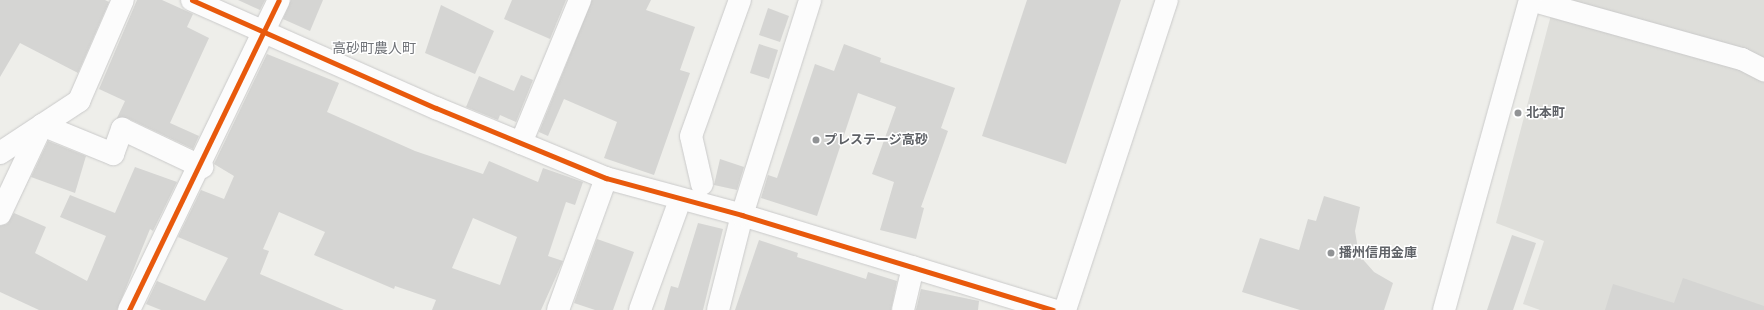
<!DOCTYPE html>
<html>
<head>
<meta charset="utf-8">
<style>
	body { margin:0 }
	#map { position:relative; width:1764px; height:310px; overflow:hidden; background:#eeeeea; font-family:Karla,"Noto Sans JP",sans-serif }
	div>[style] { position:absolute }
	.industrial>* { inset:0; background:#dededa }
	.building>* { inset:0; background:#d5d5d3 }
	.roads { filter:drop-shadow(0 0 1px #cacaca) drop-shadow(0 0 1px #cacaca) }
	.minor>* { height:22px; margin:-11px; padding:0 11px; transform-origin:11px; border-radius:11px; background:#fcfcfc }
	.cycleway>* { height:5px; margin:-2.5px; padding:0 2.5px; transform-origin:2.5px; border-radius:2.5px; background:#e8590c }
	.dots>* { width:11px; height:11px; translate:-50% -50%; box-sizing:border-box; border:2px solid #fff; border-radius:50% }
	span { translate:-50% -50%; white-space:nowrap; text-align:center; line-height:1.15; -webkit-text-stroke:3px #fff; paint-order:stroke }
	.poi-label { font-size:13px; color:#5f6267; font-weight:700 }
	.left { translate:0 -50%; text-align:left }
	.neighbourhood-label { font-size:14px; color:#717479 }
</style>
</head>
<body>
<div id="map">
	<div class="industrial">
		<div style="clip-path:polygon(1555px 0,1764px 0,1764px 310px,1540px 310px,1523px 304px,1544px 241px,1496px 223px)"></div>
	</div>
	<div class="building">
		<div style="clip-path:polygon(0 0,105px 0,109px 2px,78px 73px,20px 43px,0 77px)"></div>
		<div style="clip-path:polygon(137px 0,162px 0,193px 14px,187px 27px,209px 38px,170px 123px,199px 136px,193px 149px,127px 118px,117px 118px,125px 101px,99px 89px)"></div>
		<div style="clip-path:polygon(238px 0,265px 0,260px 10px)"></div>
		<div style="clip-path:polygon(291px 0,323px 0,310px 31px,283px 19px)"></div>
		<div style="clip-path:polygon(512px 0,566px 0,550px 39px,504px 19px)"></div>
		<div style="clip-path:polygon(592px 0,651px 0,646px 10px,695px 27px,680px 70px,690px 73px,654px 175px,604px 158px,617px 122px,564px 99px,548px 136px,539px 132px)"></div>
		<div style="clip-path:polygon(1027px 0,1121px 0,1066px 164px,982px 136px)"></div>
		<div style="clip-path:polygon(441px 5px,494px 31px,475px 74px,425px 53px)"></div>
		<div style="clip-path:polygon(768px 8px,789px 16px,780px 42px,759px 35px)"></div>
		<div style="clip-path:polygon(759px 44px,778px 50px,769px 79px,750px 73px)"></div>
		<div style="clip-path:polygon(844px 44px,881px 58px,880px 62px,955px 88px,941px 128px,948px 131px,921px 207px,924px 208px,916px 239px,880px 230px,894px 182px,872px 174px,896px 107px,858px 93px,817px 216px,761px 198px,768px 175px,777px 178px,815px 64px,834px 71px)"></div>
		<div style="clip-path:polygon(evenodd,267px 54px,339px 83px,327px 112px,415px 151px,483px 174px,489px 161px,538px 182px,543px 168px,583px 182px,575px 205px,566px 202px,548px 256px,563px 261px,541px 310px,432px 310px,436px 300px,395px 286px,394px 289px,314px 255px,325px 232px,279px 212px,263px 249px,269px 251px,260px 274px,344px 310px,161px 310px,146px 304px,157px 281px,205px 301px,228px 258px,178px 237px,201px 190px,224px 199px,234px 176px,214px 164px,267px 54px,473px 218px,517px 237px,500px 285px,452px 268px,473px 218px)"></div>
		<div style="clip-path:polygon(521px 75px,533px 80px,516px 122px,500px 115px,498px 120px,466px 107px,479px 76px,514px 91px)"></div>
		<div style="clip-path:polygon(48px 141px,86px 156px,75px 193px,31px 177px)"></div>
		<div style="clip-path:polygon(720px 159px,744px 167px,737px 190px,714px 185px)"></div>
		<div style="clip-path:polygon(135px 167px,177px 182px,153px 231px,150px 229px,117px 310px,39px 310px,0 292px,0 226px,7px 224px,14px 213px,46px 227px,35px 253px,87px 281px,106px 236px,60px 217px,70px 195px,115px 213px)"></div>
		<div style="clip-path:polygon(1324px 196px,1360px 207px,1355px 231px,1359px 255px,1374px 272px,1393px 283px,1384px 310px,1300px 310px,1242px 292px,1260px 238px,1299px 250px,1308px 219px,1316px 221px)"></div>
		<div style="clip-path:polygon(698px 223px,723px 229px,703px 310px,664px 310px,671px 286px,678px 288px)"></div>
		<div style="clip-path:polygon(1512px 235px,1536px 243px,1513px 310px,1487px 310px)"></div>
		<div style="clip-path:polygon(597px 239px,634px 252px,613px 310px,595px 310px,574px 303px)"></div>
		<div style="clip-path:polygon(759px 240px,798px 253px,797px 257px,866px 279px,868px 272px,897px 281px,891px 310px,735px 310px)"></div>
		<div style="clip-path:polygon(1683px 278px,1764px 306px,1764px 310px,1605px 310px,1613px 284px,1674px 303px)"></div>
		<div style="clip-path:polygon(921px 289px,979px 301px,978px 310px,916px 310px)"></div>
	</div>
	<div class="roads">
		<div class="minor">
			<div style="left:192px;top:0;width:267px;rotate:23.9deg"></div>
			<div style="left:436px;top:108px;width:184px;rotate:22.4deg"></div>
			<div style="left:606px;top:178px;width:141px;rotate:15.2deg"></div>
			<div style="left:742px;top:215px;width:325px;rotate:17deg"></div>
			<div style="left:1530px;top:0;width:220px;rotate:15.6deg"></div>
			<div style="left:1742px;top:59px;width:25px;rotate:27deg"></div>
			<div style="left:521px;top:143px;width:155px;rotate:-67.6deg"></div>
			<div style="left:0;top:153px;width:95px;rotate:-33.4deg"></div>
			<div style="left:79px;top:101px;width:110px;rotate:-66.5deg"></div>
			<div style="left:702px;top:184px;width:49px;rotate:-102.9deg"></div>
			<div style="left:691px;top:136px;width:145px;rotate:-70.2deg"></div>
			<div style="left:0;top:214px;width:98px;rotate:-64.7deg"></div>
			<div style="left:42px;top:125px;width:77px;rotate:22.2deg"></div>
			<div style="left:113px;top:154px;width:27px;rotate:-70deg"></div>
			<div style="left:122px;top:129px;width:89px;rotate:25.4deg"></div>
			<div style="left:129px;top:310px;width:344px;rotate:-64.2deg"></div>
			<div style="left:558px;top:310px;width:140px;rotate:-70deg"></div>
			<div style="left:640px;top:310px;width:117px;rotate:-70deg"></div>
			<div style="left:718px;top:310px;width:98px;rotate:-75.8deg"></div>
			<div style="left:742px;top:215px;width:225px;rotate:-72.4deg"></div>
			<div style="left:903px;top:310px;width:44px;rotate:-76.9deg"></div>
			<div style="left:1065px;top:310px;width:326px;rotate:-71.8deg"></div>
			<div style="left:1444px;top:310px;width:322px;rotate:-74.5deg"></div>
		</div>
	</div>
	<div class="cycleway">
		<div style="left:192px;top:0;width:267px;rotate:23.9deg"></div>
		<div style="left:436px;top:108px;width:184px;rotate:22.4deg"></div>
		<div style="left:606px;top:178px;width:141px;rotate:15.2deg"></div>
		<div style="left:742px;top:215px;width:325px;rotate:17deg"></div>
		<div style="left:129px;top:310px;width:344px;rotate:-64.2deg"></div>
	</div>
	<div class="dots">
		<div style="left:1518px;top:113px;background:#919395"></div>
		<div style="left:816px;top:140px;background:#919395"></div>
		<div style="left:1331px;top:253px;background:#919395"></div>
	</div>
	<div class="poi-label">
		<span class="left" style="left:1526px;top:113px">北本町</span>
		<span class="left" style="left:824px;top:140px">プレステージ高砂</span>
		<span class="left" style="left:1339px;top:253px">播州信用金庫</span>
	</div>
	<div class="neighbourhood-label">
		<span style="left:374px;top:49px">高砂町農人町</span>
	</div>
</div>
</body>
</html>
